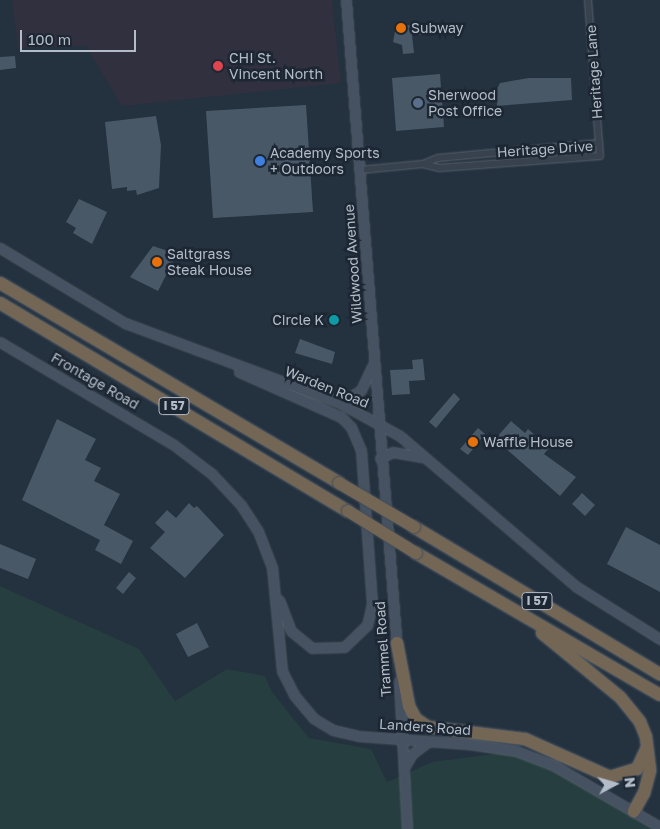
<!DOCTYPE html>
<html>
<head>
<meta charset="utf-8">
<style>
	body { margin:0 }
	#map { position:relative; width:660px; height:829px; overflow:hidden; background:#24313e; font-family:"Golos Text",sans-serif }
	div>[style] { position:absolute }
	.medical>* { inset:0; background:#31303f }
	.green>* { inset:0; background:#263e3f }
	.building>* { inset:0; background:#495867 }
	.roads { filter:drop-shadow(0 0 1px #56606c) drop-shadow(0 0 1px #56606c) }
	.street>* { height:6px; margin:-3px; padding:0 3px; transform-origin:3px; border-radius:3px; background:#38424e }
	.secondary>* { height:9px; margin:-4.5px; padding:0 4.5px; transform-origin:4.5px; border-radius:4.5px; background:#465261 }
	.highway>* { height:12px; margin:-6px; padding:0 6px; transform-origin:6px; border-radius:6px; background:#746654 }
	.bridges { filter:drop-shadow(0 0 1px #434d59) drop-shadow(0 0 1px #434d59) }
	.highway-bridge>* { height:12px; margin:-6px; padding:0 6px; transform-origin:6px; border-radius:6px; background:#746654 }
	.dots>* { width:14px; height:14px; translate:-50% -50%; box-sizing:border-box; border:2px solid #1d2733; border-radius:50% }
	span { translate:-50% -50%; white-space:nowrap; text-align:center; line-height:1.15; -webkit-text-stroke:5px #1d2733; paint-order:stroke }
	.shield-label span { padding:1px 4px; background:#1d2733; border:1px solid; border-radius:4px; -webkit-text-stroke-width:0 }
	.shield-label { font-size:12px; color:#b3bdc9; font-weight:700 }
	.poi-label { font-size:14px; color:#b3bdc9 }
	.left { translate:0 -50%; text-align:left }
	.right { translate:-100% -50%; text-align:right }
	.street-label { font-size:14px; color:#b3bdc9 }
	.north { position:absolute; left:590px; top:759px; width:50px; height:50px; -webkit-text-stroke:4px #1d2733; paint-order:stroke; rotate:84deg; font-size:14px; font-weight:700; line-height:20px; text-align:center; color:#b3bdc9 }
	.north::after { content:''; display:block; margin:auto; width:18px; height:22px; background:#b3bdc9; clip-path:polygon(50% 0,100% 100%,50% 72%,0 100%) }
	.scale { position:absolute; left:20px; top:30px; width:116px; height:22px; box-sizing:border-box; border:2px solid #b3bdc9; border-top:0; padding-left:6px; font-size:15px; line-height:18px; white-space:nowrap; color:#b3bdc9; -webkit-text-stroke:4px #1d2733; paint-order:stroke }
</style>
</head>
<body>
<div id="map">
	<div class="medical">
		<div style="clip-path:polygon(12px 0,332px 0,341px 83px,122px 106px,86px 46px,18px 48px)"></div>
	</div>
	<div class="green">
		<div style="clip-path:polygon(0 586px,139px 649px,175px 701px,227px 669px,265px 676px,272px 692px,309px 738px,371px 749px,387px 782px,432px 762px,516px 751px,659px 829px,0 829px)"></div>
	</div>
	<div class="building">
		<div style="clip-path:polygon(420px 24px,421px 35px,412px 35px,414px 53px,403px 54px,402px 45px,393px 42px,396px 26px)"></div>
		<div style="clip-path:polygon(15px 56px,16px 68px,0 70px,0 57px)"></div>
		<div style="clip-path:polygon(440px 74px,444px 127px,396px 131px,392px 78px)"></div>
		<div style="clip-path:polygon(529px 78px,571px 78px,572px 100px,497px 106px,496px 91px,500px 83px)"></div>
		<div style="clip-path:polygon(306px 105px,313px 212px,213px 218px,206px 111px)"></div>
		<div style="clip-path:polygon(156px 116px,161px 145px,159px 188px,137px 195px,136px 190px,127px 191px,127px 187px,112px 189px,105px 122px)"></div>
		<div style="clip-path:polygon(79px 199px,107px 212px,92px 244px,73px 233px,76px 228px,66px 222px)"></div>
		<div style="clip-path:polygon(153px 246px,177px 254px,158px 291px,130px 277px)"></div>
		<div style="clip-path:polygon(300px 339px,335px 352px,332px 364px,295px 353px)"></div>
		<div style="clip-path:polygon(423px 359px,425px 380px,409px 381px,410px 394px,392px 395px,390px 370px,413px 369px,412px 360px)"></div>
		<div style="clip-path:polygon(454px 393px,460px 399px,436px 428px,429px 422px)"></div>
		<div style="clip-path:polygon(57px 419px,96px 439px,85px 460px,101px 468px,94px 481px,120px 494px,104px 525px,133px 541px,121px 564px,95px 550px,100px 540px,22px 500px)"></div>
		<div style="clip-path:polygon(511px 421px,525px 433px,528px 429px,549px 448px,544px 454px,576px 477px,560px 496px,495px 439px)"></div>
		<div style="clip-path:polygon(478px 428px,485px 434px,468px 455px,460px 449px)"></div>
		<div style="clip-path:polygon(582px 493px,595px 505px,585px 516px,572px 504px)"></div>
		<div style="clip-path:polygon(189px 503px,194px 508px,197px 506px,224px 535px,185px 578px,150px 548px,165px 532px,155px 523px,167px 510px,176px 518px)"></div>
		<div style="clip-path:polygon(626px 527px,660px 545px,660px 592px,607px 564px)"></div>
		<div style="clip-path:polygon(0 544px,36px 559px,28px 579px,0 568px)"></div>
		<div style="clip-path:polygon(129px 572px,136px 578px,123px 594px,116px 588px)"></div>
		<div style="clip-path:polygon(197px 623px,209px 647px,188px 657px,176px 634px)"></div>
	</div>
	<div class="roads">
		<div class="street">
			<div style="left:423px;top:164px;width:16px;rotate:14deg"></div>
			<div style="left:439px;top:168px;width:161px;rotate:-4.3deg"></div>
			<div style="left:600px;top:156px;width:156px;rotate:-94.4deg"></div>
			<div style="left:360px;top:170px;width:63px;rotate:-5.4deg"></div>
			<div style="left:423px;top:164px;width:16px;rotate:-22deg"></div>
			<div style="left:438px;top:158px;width:162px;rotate:-5.3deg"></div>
		</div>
		<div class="secondary">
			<div style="left:346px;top:0;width:650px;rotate:85.5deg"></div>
			<div style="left:0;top:248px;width:146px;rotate:31deg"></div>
			<div style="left:125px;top:323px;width:229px;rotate:20.4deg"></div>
			<div style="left:340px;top:403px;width:68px;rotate:28.8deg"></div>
			<div style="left:400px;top:436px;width:233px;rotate:40.5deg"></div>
			<div style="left:577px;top:587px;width:98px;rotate:32.1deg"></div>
			<div style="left:0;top:342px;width:202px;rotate:30.6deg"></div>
			<div style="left:174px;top:445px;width:48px;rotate:37.3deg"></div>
			<div style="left:212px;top:474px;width:42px;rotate:46.9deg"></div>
			<div style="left:241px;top:505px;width:31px;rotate:57deg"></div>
			<div style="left:258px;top:531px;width:39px;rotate:69deg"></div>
			<div style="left:272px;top:567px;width:104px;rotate:84.5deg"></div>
			<div style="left:282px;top:671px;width:27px;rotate:63deg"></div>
			<div style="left:294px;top:695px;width:30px;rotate:50deg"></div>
			<div style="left:313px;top:718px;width:23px;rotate:31deg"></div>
			<div style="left:333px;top:730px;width:26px;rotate:13deg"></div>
			<div style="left:358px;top:736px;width:110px;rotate:4.2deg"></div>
			<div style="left:468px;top:744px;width:49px;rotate:8.3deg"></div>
			<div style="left:516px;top:751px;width:40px;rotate:21deg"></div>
			<div style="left:553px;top:765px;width:124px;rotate:30.1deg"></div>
			<div style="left:239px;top:372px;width:111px;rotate:23.8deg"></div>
			<div style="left:341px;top:417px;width:14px;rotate:45deg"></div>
			<div style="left:351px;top:427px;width:25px;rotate:67deg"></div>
			<div style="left:361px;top:450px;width:154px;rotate:85.9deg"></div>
			<div style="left:372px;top:604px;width:22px;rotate:103deg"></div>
			<div style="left:367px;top:625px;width:32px;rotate:136deg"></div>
			<div style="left:344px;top:647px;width:32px;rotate:178deg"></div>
			<div style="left:312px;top:648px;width:27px;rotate:-141deg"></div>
			<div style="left:291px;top:631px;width:33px;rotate:-111deg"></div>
			<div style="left:333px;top:400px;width:17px;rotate:-10deg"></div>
			<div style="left:350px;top:397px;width:13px;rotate:-32deg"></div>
			<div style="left:361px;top:390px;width:26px;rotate:-65deg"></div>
			<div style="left:380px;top:458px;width:14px;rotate:-25deg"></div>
			<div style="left:393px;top:452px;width:29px;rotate:10deg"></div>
			<div style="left:399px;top:681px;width:148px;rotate:86.9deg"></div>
			<div style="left:405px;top:766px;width:14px;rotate:-60deg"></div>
			<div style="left:412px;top:754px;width:20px;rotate:-37deg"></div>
		</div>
		<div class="highway">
			<div style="left:0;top:283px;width:394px;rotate:30.5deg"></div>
			<div style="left:0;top:303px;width:405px;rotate:30.9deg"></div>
			<div style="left:414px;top:527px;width:287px;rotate:30.9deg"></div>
			<div style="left:416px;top:553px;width:282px;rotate:30.2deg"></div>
			<div style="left:542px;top:633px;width:101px;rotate:39.4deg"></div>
			<div style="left:620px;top:697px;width:32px;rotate:51deg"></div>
			<div style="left:640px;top:722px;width:16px;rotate:68deg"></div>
			<div style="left:646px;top:737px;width:34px;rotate:83deg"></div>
			<div style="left:650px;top:771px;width:23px;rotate:105deg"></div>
			<div style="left:644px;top:793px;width:21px;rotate:119deg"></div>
			<div style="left:397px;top:643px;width:64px;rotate:79.2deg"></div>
			<div style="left:409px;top:706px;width:15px;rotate:62deg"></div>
			<div style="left:416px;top:719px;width:14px;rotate:34deg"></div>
			<div style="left:428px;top:727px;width:98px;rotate:7.1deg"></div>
			<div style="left:525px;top:739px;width:93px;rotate:24.1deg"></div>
			<div style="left:610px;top:777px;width:28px;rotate:-17deg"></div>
			<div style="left:637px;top:769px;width:23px;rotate:-65deg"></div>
		</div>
	</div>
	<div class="bridges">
		<div class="highway-bridge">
			<div style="left:339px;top:483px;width:87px;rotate:30.4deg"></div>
			<div style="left:348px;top:511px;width:80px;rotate:31.7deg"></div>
		</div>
	</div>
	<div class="dots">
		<div style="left:401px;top:28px;background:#e8710a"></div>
		<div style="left:218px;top:66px;background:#e0444e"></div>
		<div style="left:418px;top:103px;background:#5c6f8a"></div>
		<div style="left:260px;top:161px;background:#3f7fe0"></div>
		<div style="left:157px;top:262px;background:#e8710a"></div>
		<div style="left:334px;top:320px;background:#0f9aa8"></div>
		<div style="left:473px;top:442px;background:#e8710a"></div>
	</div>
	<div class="shield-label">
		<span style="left:174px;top:406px">I 57</span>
		<span style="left:537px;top:601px">I 57</span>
	</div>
	<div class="poi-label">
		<span class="left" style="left:411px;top:28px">Subway</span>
		<span class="left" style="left:229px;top:66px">CHI St.<br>Vincent North</span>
		<span class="left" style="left:428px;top:103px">Sherwood<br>Post Office</span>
		<span class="left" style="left:270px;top:161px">Academy Sports<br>+ Outdoors</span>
		<span class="left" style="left:167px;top:262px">Saltgrass<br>Steak House</span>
		<span class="right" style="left:324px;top:320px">Circle K</span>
		<span class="left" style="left:483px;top:442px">Waffle House</span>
	</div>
	<div class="street-label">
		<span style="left:594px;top:72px;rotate:-94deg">Heritage Lane</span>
		<span style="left:545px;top:149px;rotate:-4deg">Heritage Drive</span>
		<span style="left:353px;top:264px;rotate:-94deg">Wildwood Avenue</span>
		<span style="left:95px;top:381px;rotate:30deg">Frontage Road</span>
		<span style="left:327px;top:387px;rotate:22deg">Warden Road</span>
		<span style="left:383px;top:649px;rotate:-94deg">Trammel Road</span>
		<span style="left:425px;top:727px;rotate:4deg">Landers Road</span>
	</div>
	<div class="north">N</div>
	<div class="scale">100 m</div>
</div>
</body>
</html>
